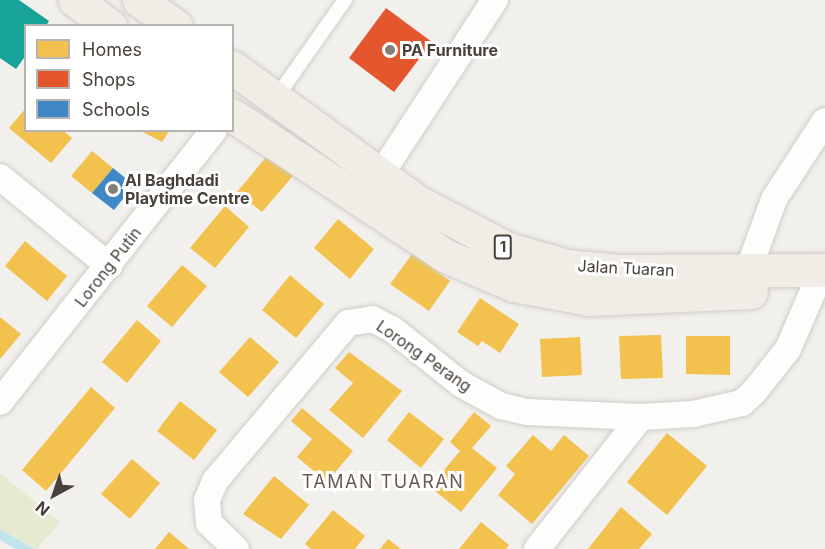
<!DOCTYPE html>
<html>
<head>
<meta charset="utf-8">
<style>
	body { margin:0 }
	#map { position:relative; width:825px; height:549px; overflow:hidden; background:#f2f0ed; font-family:Inter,sans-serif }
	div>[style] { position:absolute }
	.green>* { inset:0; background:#e5ead0 }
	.water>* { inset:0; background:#c2e4ec }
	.homes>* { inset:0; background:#f2c14e }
	.shops>* { inset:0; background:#e4572e }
	.schools>* { inset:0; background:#3f88c5 }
	.public>* { inset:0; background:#17a398 }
	.roads { filter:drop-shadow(0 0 2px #cfccc9) drop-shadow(0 0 2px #cfccc9) }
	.lane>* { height:14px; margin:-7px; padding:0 7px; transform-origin:7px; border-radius:7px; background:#fdfdfc }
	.street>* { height:26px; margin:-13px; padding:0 13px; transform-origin:13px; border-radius:13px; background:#fdfdfc }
	.primary>* { height:33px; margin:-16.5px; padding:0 16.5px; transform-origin:16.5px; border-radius:16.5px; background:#f0ece6 }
	.dots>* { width:16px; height:16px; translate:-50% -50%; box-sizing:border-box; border:3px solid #fff; border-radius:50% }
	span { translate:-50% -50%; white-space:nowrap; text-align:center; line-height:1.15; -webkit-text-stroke:6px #fff; paint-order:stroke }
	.shield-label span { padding:2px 4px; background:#fff; border:2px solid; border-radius:4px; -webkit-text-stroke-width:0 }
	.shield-label { font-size:15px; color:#48403a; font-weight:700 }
	.poi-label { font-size:16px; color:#48403a; font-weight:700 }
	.left { translate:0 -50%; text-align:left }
	.street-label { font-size:16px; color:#48403a }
	.neighbourhood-label { font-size:18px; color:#6a5b52; letter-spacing:1.5px }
	.legend { position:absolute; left:24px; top:24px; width:210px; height:108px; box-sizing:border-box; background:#fff; border:2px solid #b6b3b0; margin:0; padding:8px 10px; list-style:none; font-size:18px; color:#48403a }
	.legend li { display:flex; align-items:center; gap:12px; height:30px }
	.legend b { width:30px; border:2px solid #b6b3b0 }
	.north { position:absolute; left:24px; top:465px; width:60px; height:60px; -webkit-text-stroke:4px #fff; paint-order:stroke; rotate:220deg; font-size:16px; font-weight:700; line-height:24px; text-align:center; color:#48403a }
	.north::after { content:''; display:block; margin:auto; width:21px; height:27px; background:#48403a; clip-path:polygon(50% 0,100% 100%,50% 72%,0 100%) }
</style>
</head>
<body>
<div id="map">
	<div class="green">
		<div style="clip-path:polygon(0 473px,60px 522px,37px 549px,0 529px)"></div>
	</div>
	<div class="water">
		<div style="clip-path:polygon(0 529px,35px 549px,16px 549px,0 540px)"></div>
	</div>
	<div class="homes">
		<div style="clip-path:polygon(26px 108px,26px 130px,62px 130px,72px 138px,51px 163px,9px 128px)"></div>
		<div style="clip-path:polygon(139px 130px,170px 130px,162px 142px)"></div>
		<div style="clip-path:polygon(272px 150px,297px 171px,262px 212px,237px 192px)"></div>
		<div style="clip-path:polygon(92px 151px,113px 168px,92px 193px,71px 176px)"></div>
		<div style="clip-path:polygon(225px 206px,249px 227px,215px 268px,190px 248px)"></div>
		<div style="clip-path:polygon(338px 219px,374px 249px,350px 279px,314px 248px)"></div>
		<div style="clip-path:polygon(25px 241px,67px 276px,47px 301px,5px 266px)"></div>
		<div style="clip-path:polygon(413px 253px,450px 281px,429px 311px,390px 284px)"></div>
		<div style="clip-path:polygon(182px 265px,207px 286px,172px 327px,147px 306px)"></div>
		<div style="clip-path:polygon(290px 275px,324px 304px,296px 338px,262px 310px)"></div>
		<div style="clip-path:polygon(480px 298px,519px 324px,500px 353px,482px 341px,478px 346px,457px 332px)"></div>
		<div style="clip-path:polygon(0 317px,21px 334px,0 359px)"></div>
		<div style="clip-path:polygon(137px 320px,161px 341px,127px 383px,102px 362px)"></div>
		<div style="clip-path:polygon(661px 335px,663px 378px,621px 379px,619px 336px)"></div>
		<div style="clip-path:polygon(686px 336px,730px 336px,730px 375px,686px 374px)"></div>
		<div style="clip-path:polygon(250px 337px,279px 362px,248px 397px,219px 372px)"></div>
		<div style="clip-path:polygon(580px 337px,582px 375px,542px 377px,540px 339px)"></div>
		<div style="clip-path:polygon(349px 352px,402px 391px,363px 438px,329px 410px,353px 383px,335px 368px)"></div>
		<div style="clip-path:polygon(91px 387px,115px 408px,46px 491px,22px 470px)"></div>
		<div style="clip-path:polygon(180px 401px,217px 430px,194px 460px,157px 431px)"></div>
		<div style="clip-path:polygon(302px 408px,353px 451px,327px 482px,297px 457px,312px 439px,291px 421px)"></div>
		<div style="clip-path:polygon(409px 412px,444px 439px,421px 468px,387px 440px)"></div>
		<div style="clip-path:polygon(474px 412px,491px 426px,472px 448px,497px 468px,461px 512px,430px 487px,460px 451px,450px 442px)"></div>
		<div style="clip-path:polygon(667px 433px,707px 466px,667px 515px,627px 482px)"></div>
		<div style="clip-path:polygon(533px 435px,551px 451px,564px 435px,589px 456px,532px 524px,498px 495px,515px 474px,506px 466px)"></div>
		<div style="clip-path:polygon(132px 459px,160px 483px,130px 519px,101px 494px)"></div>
		<div style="clip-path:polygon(274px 476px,309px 505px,281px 539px,243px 514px)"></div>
		<div style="clip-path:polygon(621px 507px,652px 534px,639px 549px,588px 549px)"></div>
		<div style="clip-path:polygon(333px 510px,365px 536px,355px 549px,311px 549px,305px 544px)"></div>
		<div style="clip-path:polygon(481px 522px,509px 545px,506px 549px,459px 549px)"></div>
		<div style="clip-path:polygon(169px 532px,189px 549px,155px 549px)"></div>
		<div style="clip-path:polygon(388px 539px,401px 549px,380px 549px)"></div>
	</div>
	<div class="shops">
		<div style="clip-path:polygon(386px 8px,432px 42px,394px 92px,349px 58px)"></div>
	</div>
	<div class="schools">
		<div style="clip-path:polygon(113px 168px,134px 185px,114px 210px,92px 193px)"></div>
	</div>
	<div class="public">
		<div style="clip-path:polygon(0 0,19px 0,49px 21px,46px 26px,26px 26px,26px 55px,16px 69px,0 58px)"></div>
	</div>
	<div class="roads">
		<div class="lane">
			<div style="left:276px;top:98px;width:120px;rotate:-54.9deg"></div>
		</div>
		<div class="street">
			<div style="left:381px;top:174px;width:208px;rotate:-56.8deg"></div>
			<div style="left:0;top:177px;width:141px;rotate:39.2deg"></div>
			<div style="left:748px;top:271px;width:77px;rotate:-70.1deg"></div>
			<div style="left:774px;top:199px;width:93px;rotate:-56.8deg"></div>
			<div style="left:0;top:402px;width:346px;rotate:-51.8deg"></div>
			<div style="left:236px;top:549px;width:37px;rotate:-136deg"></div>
			<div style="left:209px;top:523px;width:23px;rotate:-95deg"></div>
			<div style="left:207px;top:500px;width:21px;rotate:-67deg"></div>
			<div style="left:215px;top:481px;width:207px;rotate:-49.9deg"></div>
			<div style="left:348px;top:323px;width:24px;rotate:-9deg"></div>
			<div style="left:372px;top:319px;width:22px;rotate:27deg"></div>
			<div style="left:392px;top:329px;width:88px;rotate:38.6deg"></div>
			<div style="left:461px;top:384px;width:46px;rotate:28.8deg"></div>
			<div style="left:501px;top:406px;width:27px;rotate:13deg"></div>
			<div style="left:527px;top:412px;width:114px;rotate:2.5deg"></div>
			<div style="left:641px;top:417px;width:52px;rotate:-3.3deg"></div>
			<div style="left:693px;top:414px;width:50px;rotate:-12.7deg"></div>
			<div style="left:742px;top:403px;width:16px;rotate:-43deg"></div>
			<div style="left:754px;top:392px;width:55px;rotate:-51.7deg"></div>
			<div style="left:788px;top:349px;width:65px;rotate:-66.6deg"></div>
			<div style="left:537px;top:549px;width:168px;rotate:-51.8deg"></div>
		</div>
		<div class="primary">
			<div style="left:75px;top:0;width:44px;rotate:36.6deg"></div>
			<div style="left:139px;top:0;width:45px;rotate:35.1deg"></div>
			<div style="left:232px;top:67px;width:230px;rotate:36deg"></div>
			<div style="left:418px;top:202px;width:102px;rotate:27.6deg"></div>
			<div style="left:508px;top:249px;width:61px;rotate:16.1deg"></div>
			<div style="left:567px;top:266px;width:52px;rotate:5.5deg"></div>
			<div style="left:619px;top:271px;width:206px;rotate:-0.3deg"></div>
			<div style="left:232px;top:115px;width:256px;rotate:33.4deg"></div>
			<div style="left:446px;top:256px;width:74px;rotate:23.1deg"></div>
			<div style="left:514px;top:285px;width:77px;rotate:10.4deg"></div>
			<div style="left:590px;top:299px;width:161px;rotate:-2.5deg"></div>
		</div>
	</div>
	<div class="dots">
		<div style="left:390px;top:50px;background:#847e79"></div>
		<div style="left:113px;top:189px;background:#847e79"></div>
	</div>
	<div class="shield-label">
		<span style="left:503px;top:247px">1</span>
	</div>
	<div class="poi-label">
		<span class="left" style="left:402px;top:50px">PA Furniture</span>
		<span class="left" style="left:125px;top:189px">Al Baghdadi<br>Playtime Centre</span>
	</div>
	<div class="street-label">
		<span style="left:108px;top:267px;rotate:-52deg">Lorong Putin</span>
		<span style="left:626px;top:268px;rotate:3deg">Jalan Tuaran</span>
		<span style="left:424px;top:356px;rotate:35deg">Lorong Perang</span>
	</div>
	<div class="neighbourhood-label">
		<span style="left:383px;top:482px">TAMAN TUARAN</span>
	</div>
	<ul class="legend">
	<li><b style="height:16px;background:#f2c14e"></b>Homes</li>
	<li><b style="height:16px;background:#e4572e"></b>Shops</li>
	<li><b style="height:16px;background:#3f88c5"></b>Schools</li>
	</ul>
	<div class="north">N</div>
</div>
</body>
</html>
